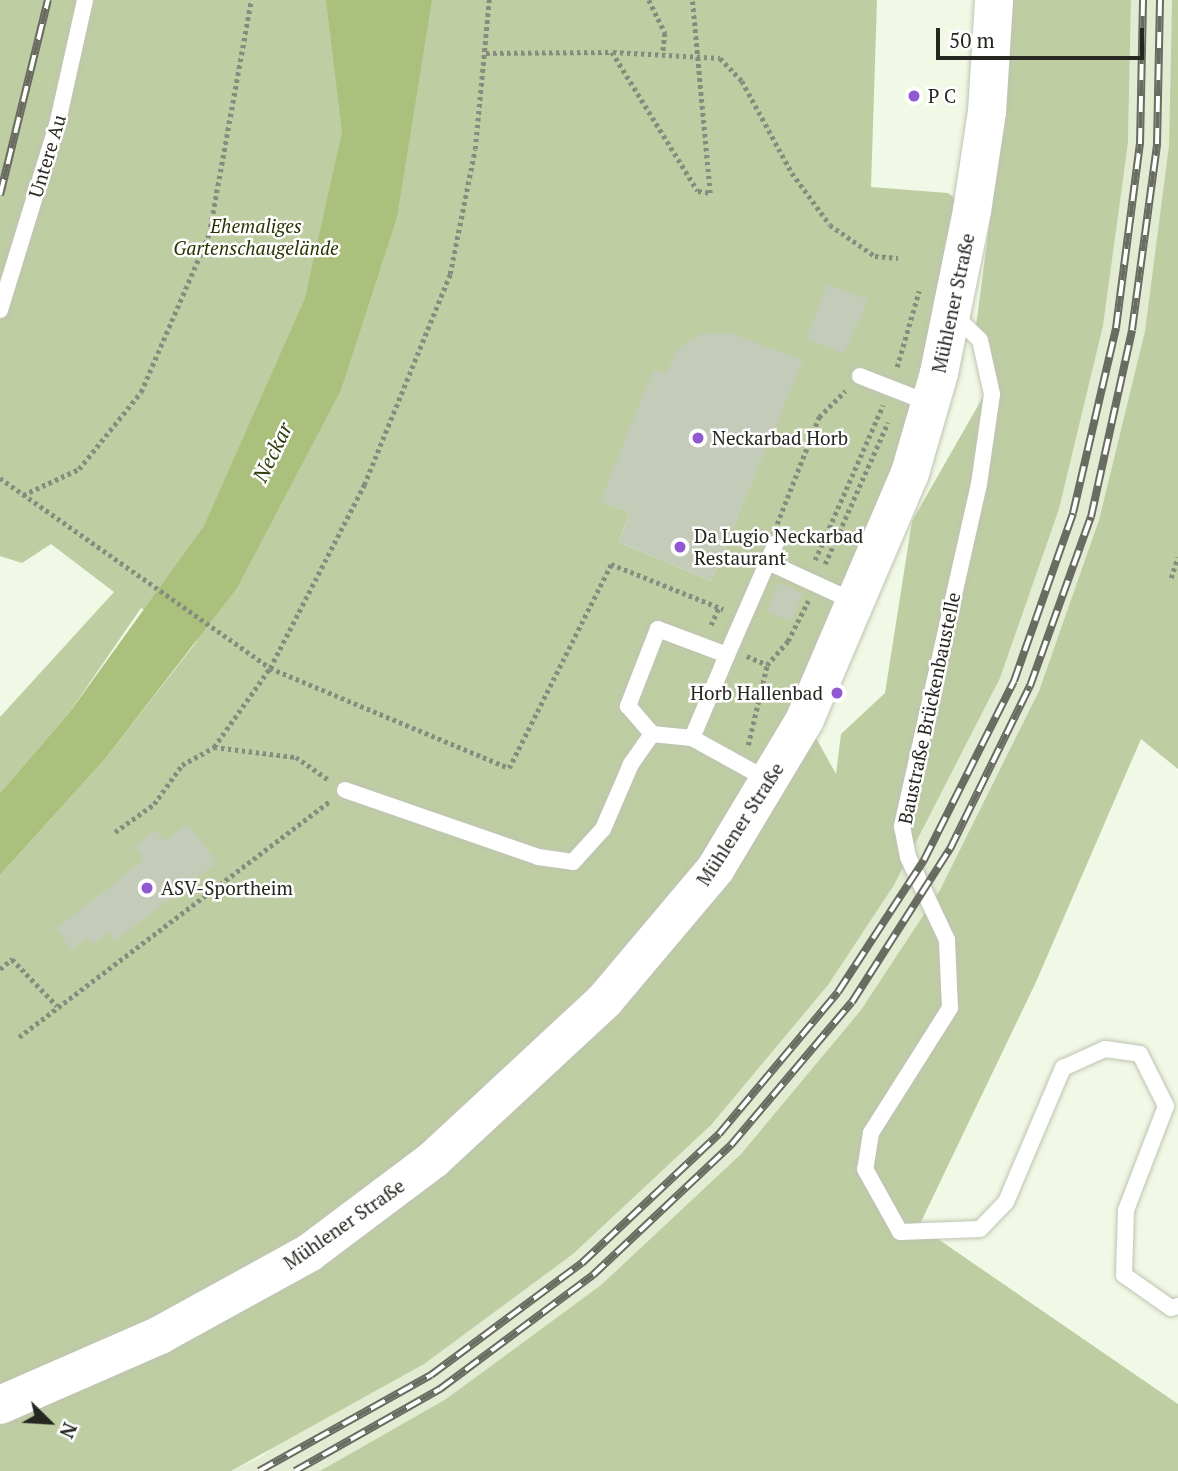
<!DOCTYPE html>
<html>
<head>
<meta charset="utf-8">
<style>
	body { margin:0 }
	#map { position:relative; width:1178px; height:1471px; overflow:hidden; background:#f1f8e5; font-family:"PT Serif",serif }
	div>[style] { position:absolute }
	.built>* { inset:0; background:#e3ecd2 }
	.green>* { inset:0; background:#bfcda3 }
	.water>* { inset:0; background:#acc07e }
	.building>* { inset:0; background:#c4cbb8 }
	.path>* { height:4.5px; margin-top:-2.25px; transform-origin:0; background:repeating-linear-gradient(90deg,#888c7f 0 3.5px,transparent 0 7px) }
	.roads { filter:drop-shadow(0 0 2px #bec4b2) drop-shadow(0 0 2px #bec4b2) }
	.service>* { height:16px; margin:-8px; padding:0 8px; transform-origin:8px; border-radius:8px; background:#fff }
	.secondary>* { height:38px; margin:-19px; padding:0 19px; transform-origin:19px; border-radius:19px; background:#fff }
	.rail>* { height:8px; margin-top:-4px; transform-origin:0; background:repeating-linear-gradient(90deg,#fff 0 16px,#686c61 0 32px); box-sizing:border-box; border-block:2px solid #686c61 }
	.dots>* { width:19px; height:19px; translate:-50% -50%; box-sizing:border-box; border:4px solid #fff; border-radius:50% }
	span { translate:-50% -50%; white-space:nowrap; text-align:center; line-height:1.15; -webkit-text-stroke:5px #fff; paint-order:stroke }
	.poi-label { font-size:19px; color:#252720 }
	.left { translate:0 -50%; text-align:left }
	.right { translate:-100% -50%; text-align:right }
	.street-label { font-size:19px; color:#252720 }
	.park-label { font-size:19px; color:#293501; font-style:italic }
	.water-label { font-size:21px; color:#323e0c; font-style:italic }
	.north { position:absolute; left:14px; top:1387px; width:70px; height:70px; -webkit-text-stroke:5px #fff; paint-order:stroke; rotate:114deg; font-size:19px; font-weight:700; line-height:28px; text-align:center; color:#252720 }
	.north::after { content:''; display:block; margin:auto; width:24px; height:32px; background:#252720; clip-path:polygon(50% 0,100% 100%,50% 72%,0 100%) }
	.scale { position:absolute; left:936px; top:28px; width:208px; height:32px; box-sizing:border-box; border:4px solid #252720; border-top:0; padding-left:9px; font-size:21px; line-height:24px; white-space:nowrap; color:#252720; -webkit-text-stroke:5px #fff; paint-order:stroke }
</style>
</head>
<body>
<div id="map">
	<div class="built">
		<div style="clip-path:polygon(1131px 0,1172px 0,1169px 145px,1145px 331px,1099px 520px,1039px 691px,960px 856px,917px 928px,861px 1010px,741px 1154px,601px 1285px,446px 1399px,320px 1471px,231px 1471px,263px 1456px,894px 885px,1000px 676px,1059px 509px,1103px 326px,1128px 143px)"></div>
	</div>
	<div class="green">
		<div style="clip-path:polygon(evenodd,0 0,877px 0,871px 187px,948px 193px,972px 211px,953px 314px,805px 718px,836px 774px,841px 734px,885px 693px,912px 521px,983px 397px,998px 387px,985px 338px,976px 326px,1004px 113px,1013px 0,1131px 0,1128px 143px,1103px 326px,1059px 509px,1000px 678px,894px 885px,828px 985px,711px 1125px,573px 1254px,424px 1364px,231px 1471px,0 1471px,0 875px,105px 759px,197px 641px,141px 608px,69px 713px,0 793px,0 717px,114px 592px,51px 544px,22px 563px,0 556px,0 0,802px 360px,711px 581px,619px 542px,630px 512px,601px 502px,802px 360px)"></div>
		<div style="clip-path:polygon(1172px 0,1178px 0,1178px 769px,1141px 739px,1036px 982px,919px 1226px,1178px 1404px,1178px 1471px,320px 1471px,446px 1399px,601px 1285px,741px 1154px,861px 1010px,940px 890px,1039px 691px,1099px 520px,1145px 331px,1169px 145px)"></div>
	</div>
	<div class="water">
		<div style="clip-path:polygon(326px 0,432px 0,397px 217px,341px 390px,237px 588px,105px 759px,0 875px,0 793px,69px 713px,204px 526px,305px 298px,342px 132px)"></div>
	</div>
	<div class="building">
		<div style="clip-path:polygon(828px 284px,868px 300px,844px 354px,806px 338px)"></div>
		<div style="clip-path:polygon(730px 333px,803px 360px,711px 581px,619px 542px,630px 512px,600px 502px,654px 369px,666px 373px,678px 349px,701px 334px)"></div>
		<div style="clip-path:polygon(779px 583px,803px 594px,791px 622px,767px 611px)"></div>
		<div style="clip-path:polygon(187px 824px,217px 862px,116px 941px,109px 932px,93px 945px,87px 938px,72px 950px,56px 929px,144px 859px,134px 847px,156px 830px,165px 841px)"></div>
	</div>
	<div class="path">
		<div style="left:649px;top:0;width:37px;rotate:64deg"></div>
		<div style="left:665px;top:33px;width:19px;rotate:96deg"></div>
		<div style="left:613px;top:52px;width:107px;rotate:3.2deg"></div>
		<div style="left:720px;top:58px;width:32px;rotate:46deg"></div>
		<div style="left:742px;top:81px;width:105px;rotate:61.5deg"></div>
		<div style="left:792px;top:173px;width:64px;rotate:53.8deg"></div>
		<div style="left:830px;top:225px;width:55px;rotate:34.6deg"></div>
		<div style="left:875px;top:256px;width:23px;rotate:5deg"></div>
		<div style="left:486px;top:53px;width:126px;rotate:-0.5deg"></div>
		<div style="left:612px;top:52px;width:163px;rotate:58.3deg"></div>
		<div style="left:698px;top:191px;width:12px;rotate:9deg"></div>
		<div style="left:710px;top:193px;width:194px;rotate:-95.3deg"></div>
		<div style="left:897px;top:367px;width:79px;rotate:-73.9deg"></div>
		<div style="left:0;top:478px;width:330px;rotate:35.1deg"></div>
		<div style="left:270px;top:668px;width:206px;rotate:-62.8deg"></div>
		<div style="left:364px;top:485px;width:228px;rotate:-67.8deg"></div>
		<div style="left:450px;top:274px;width:127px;rotate:-78.7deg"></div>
		<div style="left:475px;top:149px;width:150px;rotate:-84.6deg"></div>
		<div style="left:23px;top:495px;width:62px;rotate:-24.9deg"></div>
		<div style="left:79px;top:469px;width:99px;rotate:-51.2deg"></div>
		<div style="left:141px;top:392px;width:172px;rotate:-66.7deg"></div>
		<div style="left:209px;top:234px;width:238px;rotate:-79.8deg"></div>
		<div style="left:777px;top:524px;width:115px;rotate:-68.6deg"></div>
		<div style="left:819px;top:417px;width:37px;rotate:-45deg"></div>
		<div style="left:815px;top:560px;width:169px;rotate:-66.3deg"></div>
		<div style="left:825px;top:564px;width:155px;rotate:-66.1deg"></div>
		<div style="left:1171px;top:578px;width:22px;rotate:-72deg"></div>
		<div style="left:711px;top:625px;width:20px;rotate:-66deg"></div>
		<div style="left:747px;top:656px;width:22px;rotate:24deg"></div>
		<div style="left:748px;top:745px;width:82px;rotate:-76.6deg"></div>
		<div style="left:767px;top:665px;width:32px;rotate:-49deg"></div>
		<div style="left:788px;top:641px;width:45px;rotate:-63.4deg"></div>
		<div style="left:214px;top:747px;width:97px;rotate:-54.7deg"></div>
		<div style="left:270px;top:668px;width:259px;rotate:22.7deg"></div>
		<div style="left:509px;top:768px;width:228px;rotate:-63.4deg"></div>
		<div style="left:611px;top:564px;width:121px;rotate:21.9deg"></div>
		<div style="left:115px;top:832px;width:48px;rotate:-35.7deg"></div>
		<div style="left:154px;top:804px;width:48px;rotate:-54.3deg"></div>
		<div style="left:182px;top:765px;width:37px;rotate:-29deg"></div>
		<div style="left:214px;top:747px;width:83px;rotate:7deg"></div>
		<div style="left:296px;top:757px;width:40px;rotate:34.9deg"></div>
		<div style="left:0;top:969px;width:16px;rotate:-40deg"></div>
		<div style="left:12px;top:959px;width:65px;rotate:46.2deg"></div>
		<div style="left:19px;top:1037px;width:390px;rotate:-37.2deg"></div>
	</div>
	<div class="roads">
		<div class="service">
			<div style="left:0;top:310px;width:198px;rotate:-72.9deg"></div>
			<div style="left:58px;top:121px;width:124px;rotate:-77.4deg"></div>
			<div style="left:953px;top:314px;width:37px;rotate:44deg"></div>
			<div style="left:980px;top:340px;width:55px;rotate:77.5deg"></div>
			<div style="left:992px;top:394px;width:91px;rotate:98.2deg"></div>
			<div style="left:979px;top:484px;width:351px;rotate:102.7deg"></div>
			<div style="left:902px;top:826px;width:32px;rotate:79deg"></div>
			<div style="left:908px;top:857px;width:92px;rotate:64.8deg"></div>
			<div style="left:947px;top:940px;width:68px;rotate:87.5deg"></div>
			<div style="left:950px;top:1008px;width:148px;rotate:122.3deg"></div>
			<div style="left:871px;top:1133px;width:36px;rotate:99deg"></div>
			<div style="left:865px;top:1169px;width:72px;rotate:60.9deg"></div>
			<div style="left:900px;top:1232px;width:80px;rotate:-2.1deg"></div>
			<div style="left:980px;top:1229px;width:37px;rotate:-46deg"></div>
			<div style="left:1006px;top:1202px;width:146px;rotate:-67deg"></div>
			<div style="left:1063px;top:1068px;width:46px;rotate:-24.3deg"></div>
			<div style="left:1105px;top:1049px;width:35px;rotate:8deg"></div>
			<div style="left:1140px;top:1054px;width:58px;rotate:63.4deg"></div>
			<div style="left:1166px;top:1106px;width:111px;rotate:111deg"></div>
			<div style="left:1126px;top:1210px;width:65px;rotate:91.8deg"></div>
			<div style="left:1124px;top:1275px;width:57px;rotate:35.1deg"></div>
			<div style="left:1171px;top:1308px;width:7px;rotate:-16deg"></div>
			<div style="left:860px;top:376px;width:74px;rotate:21.4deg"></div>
			<div style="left:768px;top:562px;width:96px;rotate:24.7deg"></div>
			<div style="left:727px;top:655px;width:122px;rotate:-66.4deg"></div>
			<div style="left:692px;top:738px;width:90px;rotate:-67.1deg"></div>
			<div style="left:727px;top:655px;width:74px;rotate:-159.4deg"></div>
			<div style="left:658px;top:629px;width:83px;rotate:111.3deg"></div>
			<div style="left:628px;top:706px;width:37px;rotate:49deg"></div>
			<div style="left:652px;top:734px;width:40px;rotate:5.7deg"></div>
			<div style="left:692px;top:738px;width:89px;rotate:28.9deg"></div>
			<div style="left:345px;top:790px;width:204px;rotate:19.1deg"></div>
			<div style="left:538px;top:857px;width:35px;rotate:8deg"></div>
			<div style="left:573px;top:862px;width:45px;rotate:-47.7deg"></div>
			<div style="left:603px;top:829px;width:71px;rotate:-66.7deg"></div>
			<div style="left:631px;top:764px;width:37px;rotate:-55deg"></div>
		</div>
		<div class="secondary">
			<div style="left:0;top:1405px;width:175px;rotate:-23.6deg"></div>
			<div style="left:160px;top:1335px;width:170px;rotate:-28.8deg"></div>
			<div style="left:309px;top:1253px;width:156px;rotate:-36.9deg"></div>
			<div style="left:434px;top:1159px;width:233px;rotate:-42.9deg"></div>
			<div style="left:605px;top:1000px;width:172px;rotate:-49.9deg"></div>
			<div style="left:716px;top:868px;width:174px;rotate:-59.1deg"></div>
			<div style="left:805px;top:719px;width:267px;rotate:-66.9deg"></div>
			<div style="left:910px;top:473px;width:104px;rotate:-73.8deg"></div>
			<div style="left:939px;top:373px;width:165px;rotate:-78.5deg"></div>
			<div style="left:972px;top:211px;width:100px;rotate:-81.4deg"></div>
			<div style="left:987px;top:112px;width:112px;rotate:-86.4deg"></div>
		</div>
	</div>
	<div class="rail">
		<div style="left:0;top:195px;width:201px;rotate:-76.2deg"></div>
		<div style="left:259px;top:1471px;width:197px;rotate:-29.2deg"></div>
		<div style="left:431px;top:1375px;width:188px;rotate:-36.6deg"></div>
		<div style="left:582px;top:1263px;width:188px;rotate:-43.3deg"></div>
		<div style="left:719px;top:1134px;width:185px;rotate:-50deg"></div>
		<div style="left:838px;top:992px;width:158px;rotate:-56.9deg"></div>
		<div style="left:924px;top:860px;width:200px;rotate:-63.3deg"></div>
		<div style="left:1014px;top:681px;width:178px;rotate:-70.6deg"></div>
		<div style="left:1073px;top:513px;width:190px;rotate:-76.9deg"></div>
		<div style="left:1116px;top:328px;width:186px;rotate:-82.6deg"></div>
		<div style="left:1140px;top:144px;width:144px;rotate:-88.8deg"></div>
		<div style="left:295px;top:1471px;width:167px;rotate:-29.5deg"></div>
		<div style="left:440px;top:1389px;width:191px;rotate:-36.7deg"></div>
		<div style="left:593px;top:1275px;width:190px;rotate:-43.3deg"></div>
		<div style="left:731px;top:1145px;width:187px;rotate:-49.8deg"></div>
		<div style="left:852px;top:1002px;width:182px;rotate:-57.4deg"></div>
		<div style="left:950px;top:849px;width:182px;rotate:-63.9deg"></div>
		<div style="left:1030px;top:686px;width:180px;rotate:-70.2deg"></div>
		<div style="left:1091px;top:517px;width:191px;rotate:-77.6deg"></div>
		<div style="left:1132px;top:330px;width:188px;rotate:-82.3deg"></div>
		<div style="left:1157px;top:144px;width:144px;rotate:-88.8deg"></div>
	</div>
	<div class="dots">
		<div style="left:914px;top:96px;background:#9159d1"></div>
		<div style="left:698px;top:438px;background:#9159d1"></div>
		<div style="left:680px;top:547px;background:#9159d1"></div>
		<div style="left:837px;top:693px;background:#9159d1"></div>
		<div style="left:147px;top:888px;background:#9159d1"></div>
	</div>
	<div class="poi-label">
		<span class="left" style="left:928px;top:96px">P C</span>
		<span class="left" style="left:712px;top:438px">Neckarbad Horb</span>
		<span class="left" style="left:694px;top:547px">Da Lugio Neckarbad<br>Restaurant</span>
		<span class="right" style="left:823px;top:693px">Horb Hallenbad</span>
		<span class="left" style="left:161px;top:888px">ASV-Sportheim</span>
	</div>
	<div class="street-label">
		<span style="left:47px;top:156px;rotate:-73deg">Untere Au</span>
		<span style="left:953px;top:303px;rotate:-78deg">Mühlener Straße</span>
		<span style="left:929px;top:708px;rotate:-78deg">Baustraße Brückenbaustelle</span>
		<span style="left:740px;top:824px;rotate:-57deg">Mühlener Straße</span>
		<span style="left:344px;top:1224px;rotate:-35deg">Mühlener Straße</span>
	</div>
	<div class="park-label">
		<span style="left:256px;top:237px">Ehemaliges<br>Gartenschaugelände</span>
	</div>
	<div class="water-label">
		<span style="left:272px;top:452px;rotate:-64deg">Neckar</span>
	</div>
	<div class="north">N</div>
	<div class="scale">50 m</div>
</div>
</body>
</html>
